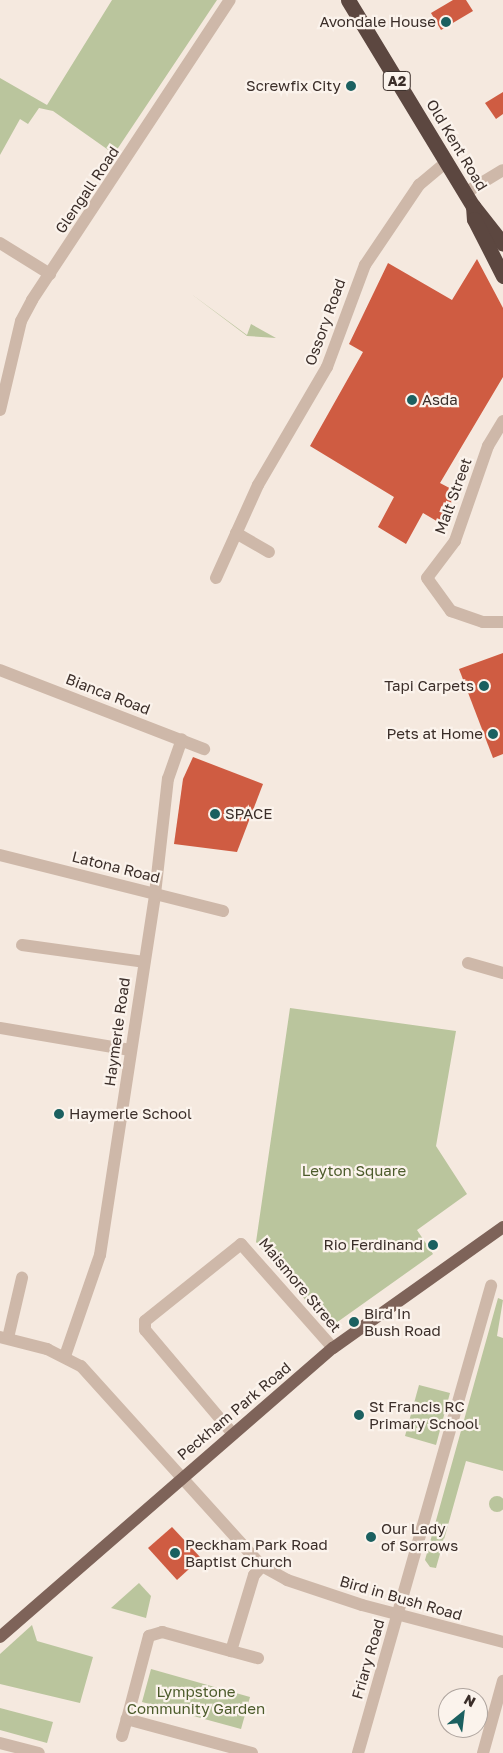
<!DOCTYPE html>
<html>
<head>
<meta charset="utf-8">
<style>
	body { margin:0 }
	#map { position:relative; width:503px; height:1753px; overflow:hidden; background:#f5e9df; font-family:"Golos Text",sans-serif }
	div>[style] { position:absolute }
	.green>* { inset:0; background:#bac59d }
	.round { border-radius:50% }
	.building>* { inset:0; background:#cf5c42 }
	.minor>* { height:12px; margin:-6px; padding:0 6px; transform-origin:6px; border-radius:6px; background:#ceb8a9 }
	.major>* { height:12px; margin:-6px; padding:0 6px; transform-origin:6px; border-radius:6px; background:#7e6359 }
	.highway>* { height:15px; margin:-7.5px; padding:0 7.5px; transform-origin:7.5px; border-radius:7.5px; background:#5c4740 }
	.dots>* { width:14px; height:14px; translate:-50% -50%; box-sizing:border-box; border:2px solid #fbf3ec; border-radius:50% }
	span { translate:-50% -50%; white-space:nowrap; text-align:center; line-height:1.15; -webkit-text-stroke:4.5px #fbf3ec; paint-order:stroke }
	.shield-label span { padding:1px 4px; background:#fbf3ec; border:1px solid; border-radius:4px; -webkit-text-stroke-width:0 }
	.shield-label { font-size:14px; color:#3b2e29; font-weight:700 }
	.poi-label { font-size:15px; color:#3b2e29 }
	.right { translate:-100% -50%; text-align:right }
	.left { translate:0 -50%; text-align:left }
	.street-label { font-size:15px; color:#3b2e29 }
	.park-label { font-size:15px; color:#4c5b2b }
	.north { position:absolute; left:438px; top:1688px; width:50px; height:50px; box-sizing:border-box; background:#fbf3ec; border:1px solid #aea49e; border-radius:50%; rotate:29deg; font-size:14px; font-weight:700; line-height:20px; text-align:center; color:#3b2e29 }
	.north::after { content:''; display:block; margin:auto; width:18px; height:22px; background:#1b6060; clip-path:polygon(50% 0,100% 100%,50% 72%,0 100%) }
</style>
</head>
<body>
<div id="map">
	<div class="green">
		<div style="clip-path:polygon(112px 0,217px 0,114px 154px,53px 111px,39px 108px,28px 124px,20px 119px,0 155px,0 78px,47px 105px)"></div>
		<div style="clip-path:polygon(190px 293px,247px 335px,251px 324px,276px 338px,247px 336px)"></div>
		<div style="clip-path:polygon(290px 1008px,456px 1031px,436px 1146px,467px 1194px,417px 1230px,433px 1254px,336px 1323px,325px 1323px,256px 1242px)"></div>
		<div style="clip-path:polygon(498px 1298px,503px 1300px,497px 1336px,503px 1338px,503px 1471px,466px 1461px,436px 1568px,430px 1567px,425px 1560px)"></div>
		<div style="clip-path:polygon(419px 1385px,450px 1393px,436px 1445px,405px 1436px)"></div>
		<div class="round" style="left:489px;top:1496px;width:16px;height:16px"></div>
		<div style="clip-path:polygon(139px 1583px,151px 1596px,146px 1618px,111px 1608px)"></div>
		<div style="clip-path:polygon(32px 1625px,37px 1641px,93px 1657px,80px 1703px,0 1684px,0 1654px)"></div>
		<div style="clip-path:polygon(151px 1669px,250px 1697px,241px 1729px,142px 1702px)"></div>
		<div style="clip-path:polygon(0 1708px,53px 1722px,47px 1743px,0 1730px)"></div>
	</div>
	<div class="building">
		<div style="clip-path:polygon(453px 0,466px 0,473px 11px,441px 30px,431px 13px)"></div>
		<div style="clip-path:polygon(503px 92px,503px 114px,496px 119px,485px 103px)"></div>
		<div style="clip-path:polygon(477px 259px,503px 308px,503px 377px,440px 483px,457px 492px,440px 523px,423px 513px,406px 544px,378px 527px,394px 497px,310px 446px,363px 352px,349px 344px,388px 263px,452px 300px)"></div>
		<div style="clip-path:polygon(503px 653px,503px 754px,493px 758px,459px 669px)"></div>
		<div style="clip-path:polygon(193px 757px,263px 784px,237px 852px,174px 844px,183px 779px)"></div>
		<div style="clip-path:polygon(172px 1527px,201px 1558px,177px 1580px,148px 1548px)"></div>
	</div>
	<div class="minor">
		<div style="left:465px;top:193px;width:44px;rotate:-31.2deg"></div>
		<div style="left:0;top:243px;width:59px;rotate:31.8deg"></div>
		<div style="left:0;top:410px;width:91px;rotate:-76.7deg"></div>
		<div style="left:21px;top:321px;width:24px;rotate:-62deg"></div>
		<div style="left:32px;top:300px;width:359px;rotate:-56.6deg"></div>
		<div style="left:503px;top:421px;width:29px;rotate:121deg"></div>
		<div style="left:488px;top:446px;width:101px;rotate:109.2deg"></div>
		<div style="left:455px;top:541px;width:46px;rotate:127.1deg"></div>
		<div style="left:427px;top:578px;width:41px;rotate:54deg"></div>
		<div style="left:451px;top:611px;width:34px;rotate:19deg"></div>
		<div style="left:483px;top:622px;width:20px"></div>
		<div style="left:236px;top:533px;width:38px;rotate:30deg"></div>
		<div style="left:216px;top:578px;width:102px;rotate:-65.7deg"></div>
		<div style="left:258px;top:485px;width:137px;rotate:-59.7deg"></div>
		<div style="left:327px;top:367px;width:109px;rotate:-69.6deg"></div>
		<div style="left:365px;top:265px;width:97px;rotate:-56deg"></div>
		<div style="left:419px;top:185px;width:35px;rotate:-40deg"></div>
		<div style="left:0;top:670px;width:219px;rotate:21.2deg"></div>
		<div style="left:0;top:855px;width:230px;rotate:14.1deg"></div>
		<div style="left:22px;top:945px;width:123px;rotate:7.9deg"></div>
		<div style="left:468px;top:963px;width:36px;rotate:16deg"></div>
		<div style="left:0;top:1028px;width:132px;rotate:9.6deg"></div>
		<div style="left:0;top:1337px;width:49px;rotate:14.3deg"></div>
		<div style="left:47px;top:1349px;width:38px;rotate:27deg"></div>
		<div style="left:81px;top:1366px;width:270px;rotate:47.9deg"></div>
		<div style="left:262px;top:1566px;width:29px;rotate:29deg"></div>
		<div style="left:287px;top:1580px;width:79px;rotate:18.4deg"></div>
		<div style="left:362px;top:1605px;width:146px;rotate:14.7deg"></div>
		<div style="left:8px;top:1338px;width:62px;rotate:-76.9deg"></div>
		<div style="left:65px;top:1356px;width:107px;rotate:-70.9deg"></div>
		<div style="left:100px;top:1255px;width:365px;rotate:-81.3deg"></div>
		<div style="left:155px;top:894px;width:116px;rotate:-83.6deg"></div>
		<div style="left:168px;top:779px;width:42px;rotate:-70.7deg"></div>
		<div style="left:233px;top:1434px;width:136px;rotate:-130.2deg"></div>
		<div style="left:145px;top:1330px;width:9px;rotate:-90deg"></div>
		<div style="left:145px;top:1321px;width:123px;rotate:-38.7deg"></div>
		<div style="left:241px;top:1244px;width:139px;rotate:48.5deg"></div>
		<div style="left:231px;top:1651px;width:28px;rotate:15deg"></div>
		<div style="left:122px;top:1736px;width:18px;rotate:-74deg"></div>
		<div style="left:0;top:1743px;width:40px;rotate:14.4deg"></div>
		<div style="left:252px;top:1753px;width:130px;rotate:-164.8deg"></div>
		<div style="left:127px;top:1719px;width:86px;rotate:-75.2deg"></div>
		<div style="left:149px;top:1636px;width:14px;rotate:-17deg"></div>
		<div style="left:162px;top:1632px;width:72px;rotate:15.4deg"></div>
		<div style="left:231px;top:1651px;width:79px;rotate:-73.2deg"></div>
		<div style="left:254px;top:1575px;width:12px;rotate:-48deg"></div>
		<div style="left:358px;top:1753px;width:486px;rotate:-74.1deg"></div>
		<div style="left:483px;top:1753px;width:75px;rotate:-74.5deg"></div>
	</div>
	<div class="major">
		<div style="left:0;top:1637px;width:441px;rotate:-41deg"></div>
		<div style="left:333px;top:1348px;width:209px;rotate:-35.4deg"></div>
	</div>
	<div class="highway">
		<div style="left:348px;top:0;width:241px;rotate:58.8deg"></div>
		<div style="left:473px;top:206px;width:48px;rotate:51.7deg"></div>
		<div style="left:473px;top:206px;width:13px;rotate:86deg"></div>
		<div style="left:474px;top:219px;width:64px;rotate:63deg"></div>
	</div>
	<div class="dots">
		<div style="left:446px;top:22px;background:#1b6060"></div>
		<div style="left:351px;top:86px;background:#1b6060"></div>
		<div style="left:412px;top:400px;background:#1b6060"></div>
		<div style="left:484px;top:686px;background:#1b6060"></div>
		<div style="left:493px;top:734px;background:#1b6060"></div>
		<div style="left:215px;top:814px;background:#1b6060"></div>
		<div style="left:59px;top:1114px;background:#1b6060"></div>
		<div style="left:433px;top:1245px;background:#1b6060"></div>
		<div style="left:354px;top:1322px;background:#1b6060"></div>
		<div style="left:359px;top:1415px;background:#1b6060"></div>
		<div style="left:371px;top:1537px;background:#1b6060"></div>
		<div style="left:175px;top:1553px;background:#1b6060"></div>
	</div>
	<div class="shield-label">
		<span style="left:397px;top:81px">A2</span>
	</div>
	<div class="poi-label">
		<span class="right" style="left:436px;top:22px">Avondale House</span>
		<span class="right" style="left:341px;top:86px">Screwfix City</span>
		<span class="left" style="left:422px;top:400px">Asda</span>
		<span class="right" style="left:474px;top:686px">Tapi Carpets</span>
		<span class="right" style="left:483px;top:734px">Pets at Home</span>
		<span class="left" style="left:225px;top:814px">SPACE</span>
		<span class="left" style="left:69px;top:1114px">Haymerle School</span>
		<span class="right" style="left:423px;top:1245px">Rio Ferdinand</span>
		<span class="left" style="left:364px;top:1322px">Bird In<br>Bush Road</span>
		<span class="left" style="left:369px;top:1415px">St Francis RC<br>Primary School</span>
		<span class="left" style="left:381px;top:1537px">Our Lady<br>of Sorrows</span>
		<span class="left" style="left:185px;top:1553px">Peckham Park Road<br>Baptist Church</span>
	</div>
	<div class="street-label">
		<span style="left:457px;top:145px;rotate:59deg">Old Kent Road</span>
		<span style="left:87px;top:190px;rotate:-56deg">Glengall Road</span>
		<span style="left:325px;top:322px;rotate:-70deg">Ossory Road</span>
		<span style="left:453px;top:496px;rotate:-70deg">Malt Street</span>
		<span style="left:108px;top:694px;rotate:21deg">Bianca Road</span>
		<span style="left:116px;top:867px;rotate:14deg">Latona Road</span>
		<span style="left:117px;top:1032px;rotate:-82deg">Haymerle Road</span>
		<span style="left:300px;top:1285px;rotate:50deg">Maismore Street</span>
		<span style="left:234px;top:1411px;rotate:-40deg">Peckham Park Road</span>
		<span style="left:401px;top:1598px;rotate:16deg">Bird in Bush Road</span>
		<span style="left:368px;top:1659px;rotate:-74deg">Friary Road</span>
	</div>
	<div class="park-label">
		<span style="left:354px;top:1171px">Leyton Square</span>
		<span style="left:196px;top:1700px">Lympstone<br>Community Garden</span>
	</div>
	<div class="north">N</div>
</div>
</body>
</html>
